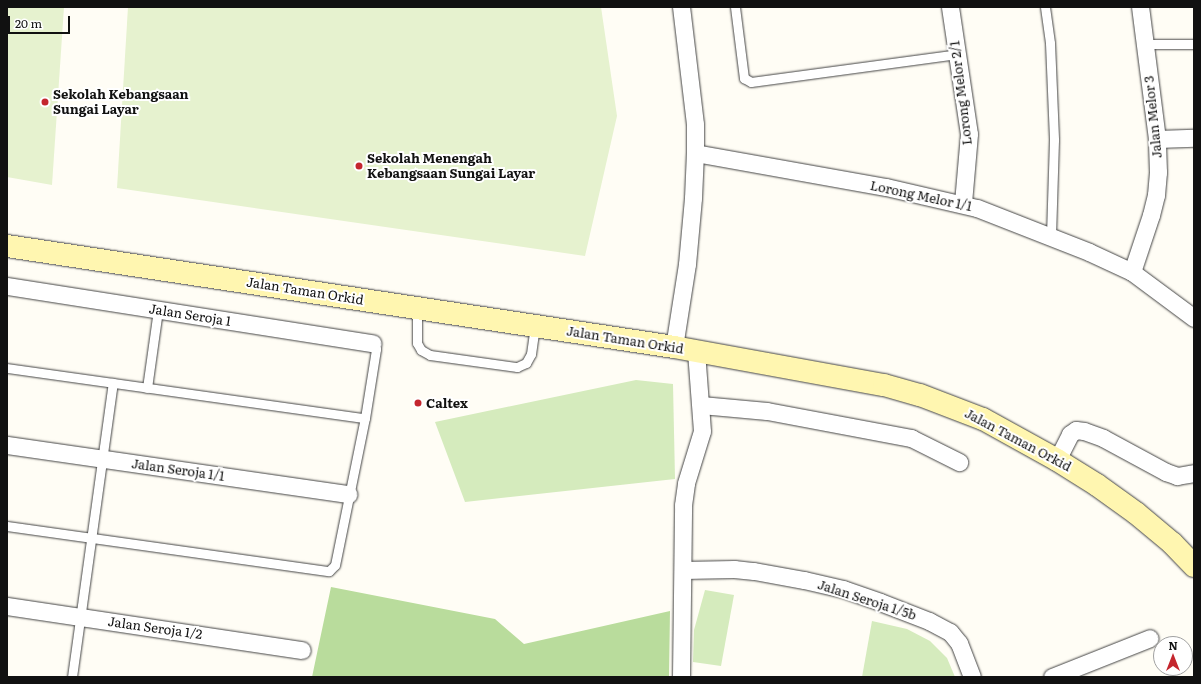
<!DOCTYPE html>
<html>
<head>
<meta charset="utf-8">
<style>
	body { margin:0 }
	#map { position:relative; width:1201px; height:684px; overflow:hidden; background:#fffdf5; font-family:Literata,serif }
	div>[style] { position:absolute }
	.green>* { inset:0; background:#d5ebbd }
	.forest>* { inset:0; background:#b9dc9c }
	.pitch>* { inset:0; background:#e6f2cf }
	.roads { filter:drop-shadow(0 0 1px #444) drop-shadow(0 0 1px #444) }
	.lane>* { height:9px; margin:-4.5px; padding:0 4.5px; transform-origin:4.5px; border-radius:4.5px; background:#fff }
	.street>* { height:17px; margin:-8.5px; padding:0 8.5px; transform-origin:8.5px; border-radius:8.5px; background:#fff }
	.secondary>* { height:22px; margin:-11px; padding:0 11px; transform-origin:11px; border-radius:11px; background:#fff6b0 }
	.dots>* { width:11px; height:11px; translate:-50% -50%; box-sizing:border-box; border:2px solid #fff; border-radius:50% }
	span { translate:-50% -50%; white-space:nowrap; text-align:center; line-height:1.15; -webkit-text-stroke:4px #fff; paint-order:stroke }
	.street-label { font-size:13px; color:#111 }
	.poi-label { font-size:13px; color:#111; font-weight:700 }
	.left { translate:0 -50%; text-align:left }
	.frame { position:absolute; inset:0; border:8px solid #111; pointer-events:none }
	.north { position:absolute; left:1153px; top:636px; width:40px; height:40px; box-sizing:border-box; background:#fff; border:1px solid #a0a0a0; border-radius:50%; rotate:0deg; font-size:11px; font-weight:700; line-height:16px; text-align:center; color:#111 }
	.north::after { content:''; display:block; margin:auto; width:14px; height:18px; background:#c4262e; clip-path:polygon(50% 0,100% 100%,50% 72%,0 100%) }
	.scale { position:absolute; left:8px; top:16px; width:62px; height:18px; box-sizing:border-box; border:2px solid #111; border-top:0; padding-left:5px; font-size:12px; line-height:14px; white-space:nowrap; color:#111; -webkit-text-stroke:3px #fff; paint-order:stroke }
</style>
</head>
<body>
<div id="map">
	<div class="green">
		<div style="clip-path:polygon(636px 380px,673px 384px,675px 479px,465px 502px,435px 422px)"></div>
		<div style="clip-path:polygon(705px 590px,734px 595px,721px 666px,693px 662px,694px 630px)"></div>
		<div style="clip-path:polygon(872px 621px,907px 629px,930px 641px,947px 658px,955px 677px,862px 677px)"></div>
	</div>
	<div class="forest">
		<div style="clip-path:polygon(331px 587px,495px 619px,524px 644px,670px 611px,669px 677px,312px 677px)"></div>
	</div>
	<div class="pitch">
		<div style="clip-path:polygon(7px 7px,64px 7px,52px 185px,7px 177px)"></div>
		<div style="clip-path:polygon(128px 7px,601px 7px,617px 116px,585px 256px,117px 188px)"></div>
	</div>
	<div class="roads">
		<div class="lane">
			<div style="left:735px;top:7px;width:72px;rotate:82.8deg"></div>
			<div style="left:744px;top:78px;width:8px;rotate:30deg"></div>
			<div style="left:751px;top:82px;width:208px;rotate:-7.7deg"></div>
			<div style="left:1045px;top:7px;width:36px;rotate:82deg"></div>
			<div style="left:1050px;top:43px;width:97px;rotate:87.6deg"></div>
			<div style="left:1054px;top:140px;width:97px;rotate:91.8deg"></div>
			<div style="left:1145px;top:44px;width:49px"></div>
			<div style="left:417px;top:308px;width:35px;rotate:90deg"></div>
			<div style="left:417px;top:343px;width:8px;rotate:60deg"></div>
			<div style="left:421px;top:350px;width:10px;rotate:29deg"></div>
			<div style="left:430px;top:355px;width:88px;rotate:7.9deg"></div>
			<div style="left:517px;top:367px;width:10px;rotate:-24deg"></div>
			<div style="left:526px;top:363px;width:10px;rotate:-61deg"></div>
			<div style="left:531px;top:354px;width:28px;rotate:-82deg"></div>
			<div style="left:7px;top:368px;width:361px;rotate:8deg"></div>
			<div style="left:147px;top:388px;width:79px;rotate:-82deg"></div>
			<div style="left:7px;top:526px;width:325px;rotate:8deg"></div>
			<div style="left:329px;top:571px;width:8px;rotate:-45deg"></div>
			<div style="left:335px;top:565px;width:150px;rotate:-78.5deg"></div>
			<div style="left:365px;top:418px;width:70px;rotate:-80.9deg"></div>
			<div style="left:376px;top:349px;width:7px;rotate:-117deg"></div>
			<div style="left:72px;top:677px;width:297px;rotate:-82.1deg"></div>
		</div>
		<div class="street">
			<div style="left:950px;top:7px;width:128px;rotate:81.5deg"></div>
			<div style="left:969px;top:134px;width:69px;rotate:95deg"></div>
			<div style="left:1157px;top:139px;width:37px;rotate:-2deg"></div>
			<div style="left:695px;top:153px;width:194px;rotate:10.1deg"></div>
			<div style="left:886px;top:187px;width:93px;rotate:13deg"></div>
			<div style="left:977px;top:208px;width:120px;rotate:21.4deg"></div>
			<div style="left:1089px;top:252px;width:47px;rotate:24.9deg"></div>
			<div style="left:1132px;top:272px;width:77px;rotate:36.6deg"></div>
			<div style="left:1132px;top:272px;width:60px;rotate:-71.6deg"></div>
			<div style="left:1151px;top:215px;width:21px;rotate:-76deg"></div>
			<div style="left:1156px;top:195px;width:23px;rotate:-85deg"></div>
			<div style="left:1158px;top:172px;width:33px;rotate:-92deg"></div>
			<div style="left:1157px;top:139px;width:133px;rotate:-97.3deg"></div>
			<div style="left:7px;top:286px;width:370px;rotate:8.9deg"></div>
			<div style="left:674px;top:347px;width:84px;rotate:-81.1deg"></div>
			<div style="left:687px;top:264px;width:66px;rotate:-84.8deg"></div>
			<div style="left:693px;top:198px;width:45px;rotate:-87.5deg"></div>
			<div style="left:695px;top:153px;width:29px;rotate:-90deg"></div>
			<div style="left:695px;top:124px;width:118px;rotate:-96.8deg"></div>
			<div style="left:701px;top:405px;width:66px;rotate:5.2deg"></div>
			<div style="left:767px;top:411px;width:147px;rotate:10.6deg"></div>
			<div style="left:911px;top:438px;width:54px;rotate:26.6deg"></div>
			<div style="left:7px;top:445px;width:345px;rotate:8.2deg"></div>
			<div style="left:1057px;top:460px;width:29px;rotate:-63deg"></div>
			<div style="left:1070px;top:434px;width:7px;rotate:-34deg"></div>
			<div style="left:1076px;top:430px;width:8px;rotate:7deg"></div>
			<div style="left:1084px;top:431px;width:20px;rotate:20deg"></div>
			<div style="left:1103px;top:438px;width:72px;rotate:28.4deg"></div>
			<div style="left:1166px;top:472px;width:12px;rotate:20deg"></div>
			<div style="left:1177px;top:476px;width:17px;rotate:-10deg"></div>
			<div style="left:683px;top:570px;width:51px;rotate:-1.1deg"></div>
			<div style="left:734px;top:569px;width:20px;rotate:6deg"></div>
			<div style="left:754px;top:571px;width:51px;rotate:10.2deg"></div>
			<div style="left:804px;top:580px;width:40px;rotate:13deg"></div>
			<div style="left:843px;top:589px;width:39px;rotate:19deg"></div>
			<div style="left:880px;top:602px;width:53px;rotate:21.2deg"></div>
			<div style="left:929px;top:621px;width:24px;rotate:28deg"></div>
			<div style="left:950px;top:632px;width:14px;rotate:51deg"></div>
			<div style="left:959px;top:643px;width:36px;rotate:69deg"></div>
			<div style="left:7px;top:606px;width:298px;rotate:8.5deg"></div>
			<div style="left:681px;top:677px;width:172px;rotate:-89.3deg"></div>
			<div style="left:683px;top:505px;width:22px;rotate:-82deg"></div>
			<div style="left:686px;top:483px;width:54px;rotate:-72.9deg"></div>
			<div style="left:702px;top:431px;width:80px;rotate:-94.3deg"></div>
			<div style="left:1052px;top:677px;width:105px;rotate:-21.7deg"></div>
		</div>
		<div class="secondary">
			<div style="left:7px;top:246px;width:675px;rotate:8.61deg"></div>
			<div style="left:674px;top:347px;width:213px;rotate:10.3deg"></div>
			<div style="left:884px;top:385px;width:37px;rotate:16deg"></div>
			<div style="left:920px;top:395px;width:67px;rotate:20.9deg"></div>
			<div style="left:983px;top:419px;width:85px;rotate:29deg"></div>
			<div style="left:1057px;top:460px;width:47px;rotate:32deg"></div>
			<div style="left:1097px;top:485px;width:48px;rotate:35.7deg"></div>
			<div style="left:1136px;top:513px;width:47px;rotate:39.8deg"></div>
			<div style="left:1172px;top:543px;width:32px;rotate:46deg"></div>
		</div>
	</div>
	<div class="dots">
		<div style="left:45px;top:102px;background:#c4262e"></div>
		<div style="left:359px;top:166px;background:#c4262e"></div>
		<div style="left:418px;top:403px;background:#c4262e"></div>
	</div>
	<div class="street-label">
		<span style="left:961px;top:93px;rotate:-97deg">Lorong Melor 2/1</span>
		<span style="left:1153px;top:117px;rotate:-96deg">Jalan Melor 3</span>
		<span style="left:921px;top:196px;rotate:12deg">Lorong Melor 1/1</span>
		<span style="left:305px;top:291px;rotate:9deg">Jalan Taman Orkid</span>
		<span style="left:190px;top:315px;rotate:9deg">Jalan Seroja 1</span>
		<span style="left:625px;top:340px;rotate:9deg">Jalan Taman Orkid</span>
		<span style="left:1018px;top:440px;rotate:28deg">Jalan Taman Orkid</span>
		<span style="left:178px;top:470px;rotate:8deg">Jalan Seroja 1/1</span>
		<span style="left:867px;top:600px;rotate:18deg">Jalan Seroja 1/5b</span>
		<span style="left:155px;top:628px;rotate:8deg">Jalan Seroja 1/2</span>
	</div>
	<div class="poi-label">
		<span class="left" style="left:53px;top:102px">Sekolah Kebangsaan<br>Sungai Layar</span>
		<span class="left" style="left:367px;top:166px">Sekolah Menengah<br>Kebangsaan Sungai Layar</span>
		<span class="left" style="left:426px;top:403px">Caltex</span>
	</div>
	<div class="frame"></div>
	<div class="north">N</div>
	<div class="scale">20 m</div>
</div>
</body>
</html>
